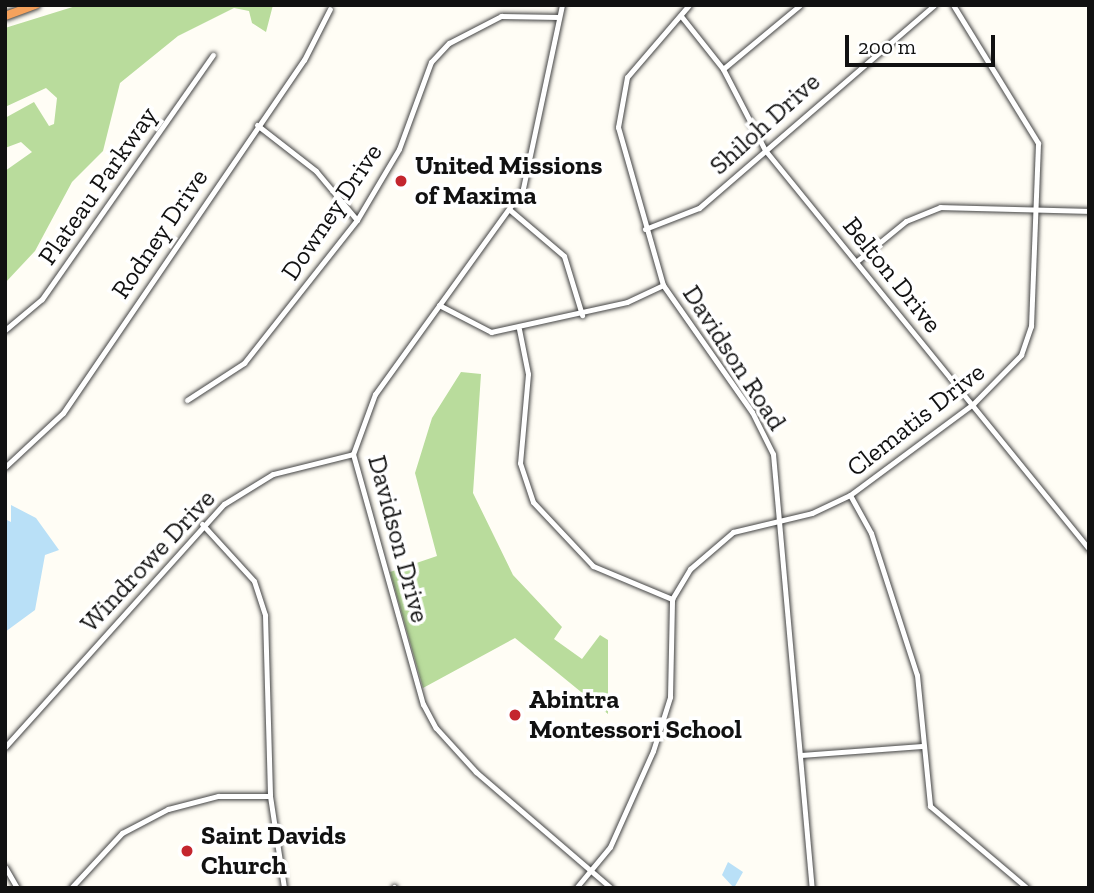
<!DOCTYPE html>
<html>
<head>
<meta charset="utf-8">
<style>
	body { margin:0 }
	#map { position:relative; width:1094px; height:893px; overflow:hidden; background:#fffdf5; font-family:"Zilla Slab",serif }
	div>[style] { position:absolute }
	.forest>* { inset:0; background:#b9dc9c }
	.water>* { inset:0; background:#b9e0f7 }
	.roads { filter:drop-shadow(0 0 2px #444) drop-shadow(0 0 2px #444) }
	.minor>* { height:5px; margin:-2.5px; padding:0 2.5px; transform-origin:2.5px; border-radius:2.5px; background:#fff }
	.highway>* { height:8px; margin:-4px; padding:0 4px; transform-origin:4px; border-radius:4px; background:#f5a25d }
	.dots>* { width:19px; height:19px; translate:-50% -50%; box-sizing:border-box; border:4px solid #fff; border-radius:50% }
	span { translate:-50% -50%; white-space:nowrap; text-align:center; line-height:1.15; -webkit-text-stroke:7px #fff; paint-order:stroke }
	.street-label { font-size:26px; color:#111 }
	.poi-label { font-size:26px; color:#111; font-weight:700 }
	.left { translate:0 -50%; text-align:left }
	.frame { position:absolute; inset:0; border:7px solid #111; pointer-events:none }
	.scale { position:absolute; left:845px; top:35px; width:150px; height:32px; box-sizing:border-box; border:4px solid #111; border-top:0; padding-left:9px; font-size:21px; line-height:24px; white-space:nowrap; color:#111; -webkit-text-stroke:5px #fff; paint-order:stroke }
</style>
</head>
<body>
<div id="map">
	<div class="forest">
		<div style="clip-path:polygon(79px 5px,273px 5px,266px 32px,252px 23px,249px 11px,234px 8px,178px 36px,120px 83px,103px 151px,72px 182px,35px 251px,5px 283px,5px 171px,32px 152px,21px 142px,5px 148px,5px 118px,34px 102px,49px 126px,54px 124px,57px 98px,46px 88px,5px 107px,5px 28px)"></div>
		<div style="clip-path:polygon(461px 372px,481px 374px,473px 493px,513px 575px,562px 627px,554px 639px,582px 659px,600px 635px,608px 640px,608px 714px,515px 638px,423px 688px,390px 572px,437px 556px,415px 473px,432px 418px)"></div>
	</div>
	<div class="water">
		<div style="clip-path:polygon(11px 505px,36px 518px,59px 550px,45px 555px,35px 610px,5px 632px,5px 519px,11px 522px)"></div>
		<div style="clip-path:polygon(728px 862px,743px 872px,734px 888px,722px 875px)"></div>
	</div>
	<div class="roads">
		<div class="minor">
			<div style="left:562px;top:5px;width:188px;rotate:102deg"></div>
			<div style="left:523px;top:189px;width:253px;rotate:125.8deg"></div>
			<div style="left:375px;top:394px;width:64px;rotate:110.1deg"></div>
			<div style="left:353px;top:454px;width:260px;rotate:74.4deg"></div>
			<div style="left:423px;top:704px;width:27px;rotate:62deg"></div>
			<div style="left:436px;top:728px;width:59px;rotate:47.7deg"></div>
			<div style="left:476px;top:772px;width:178px;rotate:40.7deg"></div>
			<div style="left:689px;top:5px;width:95px;rotate:130.7deg"></div>
			<div style="left:627px;top:77px;width:51px;rotate:100.2deg"></div>
			<div style="left:618px;top:127px;width:164px;rotate:74.1deg"></div>
			<div style="left:663px;top:285px;width:155px;rotate:55deg"></div>
			<div style="left:752px;top:412px;width:47px;rotate:63.4deg"></div>
			<div style="left:773px;top:454px;width:436px;rotate:84.9deg"></div>
			<div style="left:681px;top:16px;width:68px;rotate:51.6deg"></div>
			<div style="left:723px;top:69px;width:91px;rotate:62.6deg"></div>
			<div style="left:765px;top:150px;width:514px;rotate:50.92deg"></div>
			<div style="left:723px;top:69px;width:100px;rotate:-39.7deg"></div>
			<div style="left:257px;top:125px;width:75px;rotate:37.9deg"></div>
			<div style="left:316px;top:171px;width:64px;rotate:50.1deg"></div>
			<div style="left:510px;top:210px;width:71px;rotate:40.4deg"></div>
			<div style="left:564px;top:256px;width:62px;rotate:73deg"></div>
			<div style="left:645px;top:229px;width:58px;rotate:-21.3deg"></div>
			<div style="left:699px;top:208px;width:311px;rotate:-40.8deg"></div>
			<div style="left:857px;top:261px;width:63px;rotate:-39.2deg"></div>
			<div style="left:906px;top:221px;width:37px;rotate:-22deg"></div>
			<div style="left:940px;top:207px;width:149px;rotate:1.5deg"></div>
			<div style="left:439px;top:305px;width:59px;rotate:27.4deg"></div>
			<div style="left:491px;top:332px;width:139px;rotate:-12.4deg"></div>
			<div style="left:627px;top:302px;width:40px;rotate:-25deg"></div>
			<div style="left:519px;top:329px;width:46px;rotate:78.7deg"></div>
			<div style="left:528px;top:374px;width:89px;rotate:95.1deg"></div>
			<div style="left:520px;top:463px;width:41px;rotate:71.6deg"></div>
			<div style="left:533px;top:502px;width:88px;rotate:46.8deg"></div>
			<div style="left:593px;top:566px;width:86px;rotate:22.7deg"></div>
			<div style="left:5px;top:330px;width:48px;rotate:-40deg"></div>
			<div style="left:42px;top:299px;width:298px;rotate:-55deg"></div>
			<div style="left:187px;top:400px;width:68px;rotate:-33deg"></div>
			<div style="left:244px;top:363px;width:182px;rotate:-51.7deg"></div>
			<div style="left:357px;top:220px;width:82px;rotate:-59.4deg"></div>
			<div style="left:399px;top:149px;width:93px;rotate:-69.8deg"></div>
			<div style="left:431px;top:62px;width:26px;rotate:-47deg"></div>
			<div style="left:449px;top:43px;width:59px;rotate:-27.4deg"></div>
			<div style="left:501px;top:16px;width:58px;rotate:1deg"></div>
			<div style="left:5px;top:467px;width:79px;rotate:-43deg"></div>
			<div style="left:63px;top:413px;width:427px;rotate:-55.7deg"></div>
			<div style="left:304px;top:60px;width:57px;rotate:-63deg"></div>
			<div style="left:850px;top:495px;width:43px;rotate:61.1deg"></div>
			<div style="left:871px;top:533px;width:149px;rotate:72.1deg"></div>
			<div style="left:917px;top:675px;width:132px;rotate:84.3deg"></div>
			<div style="left:930px;top:806px;width:127px;rotate:40.2deg"></div>
			<div style="left:202px;top:524px;width:77px;rotate:47.6deg"></div>
			<div style="left:254px;top:581px;width:36px;rotate:72deg"></div>
			<div style="left:265px;top:615px;width:181px;rotate:88.4deg"></div>
			<div style="left:270px;top:796px;width:93px;rotate:81.3deg"></div>
			<div style="left:5px;top:747px;width:327px;rotate:-48deg"></div>
			<div style="left:224px;top:504px;width:57px;rotate:-31.5deg"></div>
			<div style="left:273px;top:474px;width:82px;rotate:-14deg"></div>
			<div style="left:800px;top:755px;width:123px;rotate:-4.2deg"></div>
			<div style="left:5px;top:867px;width:24px;rotate:60deg"></div>
			<div style="left:394px;top:887px;width:1px;rotate:45deg"></div>
			<div style="left:71px;top:888px;width:75px;rotate:-47.2deg"></div>
			<div style="left:122px;top:833px;width:52px;rotate:-27.6deg"></div>
			<div style="left:168px;top:809px;width:52px;rotate:-14.6deg"></div>
			<div style="left:218px;top:796px;width:52px"></div>
			<div style="left:576px;top:888px;width:53px;rotate:-50.3deg"></div>
			<div style="left:610px;top:847px;width:105px;rotate:-65.9deg"></div>
			<div style="left:653px;top:751px;width:57px;rotate:-72.5deg"></div>
			<div style="left:670px;top:697px;width:98px;rotate:-88.8deg"></div>
			<div style="left:672px;top:599px;width:35px;rotate:-59deg"></div>
			<div style="left:690px;top:569px;width:57px;rotate:-40.7deg"></div>
			<div style="left:733px;top:532px;width:81px;rotate:-13.5deg"></div>
			<div style="left:812px;top:513px;width:42px;rotate:-25.3deg"></div>
			<div style="left:850px;top:495px;width:153px;rotate:-36.5deg"></div>
			<div style="left:973px;top:404px;width:69px;rotate:-45.6deg"></div>
			<div style="left:1021px;top:355px;width:31px;rotate:-71deg"></div>
			<div style="left:1031px;top:326px;width:183px;rotate:-87.8deg"></div>
			<div style="left:1038px;top:143px;width:162px;rotate:-121.6deg"></div>
		</div>
		<div class="highway">
			<div style="left:5px;top:16px;width:33px;rotate:-20deg"></div>
		</div>
	</div>
	<div class="dots">
		<div style="left:401px;top:181px;background:#c4262e"></div>
		<div style="left:515px;top:715px;background:#c4262e"></div>
		<div style="left:187px;top:851px;background:#c4262e"></div>
	</div>
	<div class="street-label">
		<span style="left:765px;top:124px;rotate:-42deg">Shiloh Drive</span>
		<span style="left:98px;top:186px;rotate:-55deg">Plateau Parkway</span>
		<span style="left:332px;top:212px;rotate:-56deg">Downey Drive</span>
		<span style="left:160px;top:234px;rotate:-56deg">Rodney Drive</span>
		<span style="left:892px;top:275px;rotate:51deg">Belton Drive</span>
		<span style="left:734px;top:358px;rotate:57deg">Davidson Road</span>
		<span style="left:916px;top:420px;rotate:-38deg">Clematis Drive</span>
		<span style="left:398px;top:539px;rotate:75deg">Davidson Drive</span>
		<span style="left:148px;top:561px;rotate:-47deg">Windrowe Drive</span>
	</div>
	<div class="poi-label">
		<span class="left" style="left:415px;top:181px">United Missions<br>of Maxima</span>
		<span class="left" style="left:529px;top:715px">Abintra<br>Montessori School</span>
		<span class="left" style="left:201px;top:851px">Saint Davids<br>Church</span>
	</div>
	<div class="frame"></div>
	<div class="scale">200 m</div>
</div>
</body>
</html>
